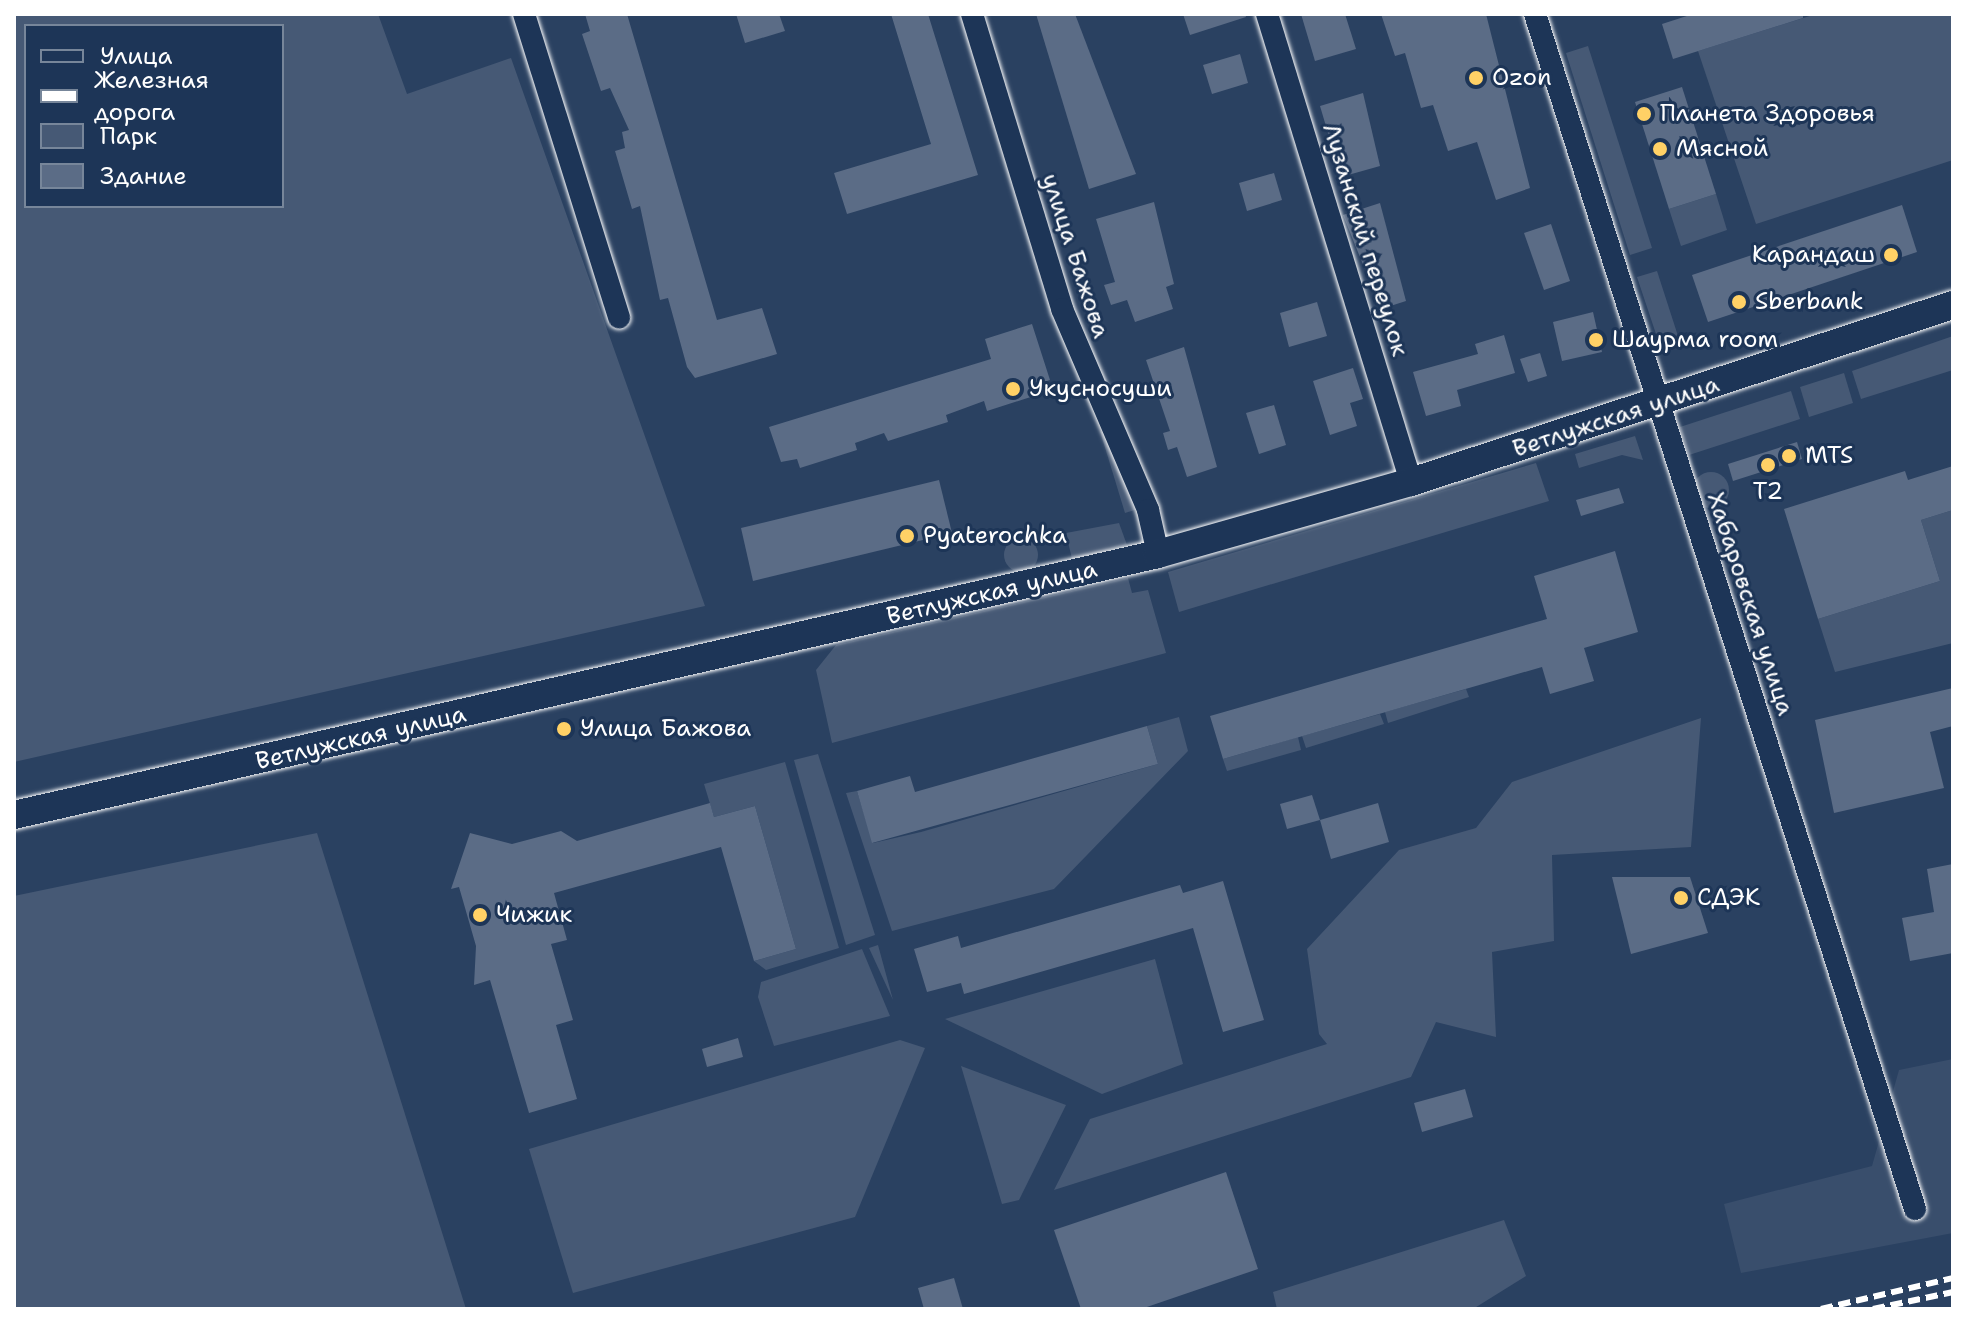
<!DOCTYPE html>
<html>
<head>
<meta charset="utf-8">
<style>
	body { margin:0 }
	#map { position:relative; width:1967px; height:1323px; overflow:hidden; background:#2a4161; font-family:"Shantell Sans",sans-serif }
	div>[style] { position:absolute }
	.built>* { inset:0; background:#394e6c }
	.green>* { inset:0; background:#465975 }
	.round { border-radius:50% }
	.building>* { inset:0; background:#5b6c86 }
	.roads { filter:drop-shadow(0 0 2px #fff) drop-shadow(0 0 2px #fff) }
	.minor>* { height:22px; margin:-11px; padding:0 11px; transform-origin:11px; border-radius:11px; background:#1d3557 }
	.major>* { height:28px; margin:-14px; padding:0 14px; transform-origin:14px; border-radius:14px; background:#1d3557 }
	.rail>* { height:6px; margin-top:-3px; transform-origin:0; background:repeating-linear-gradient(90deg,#fff 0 12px,transparent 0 18px) }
	.dots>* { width:22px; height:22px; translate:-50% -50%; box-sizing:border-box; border:4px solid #1d3557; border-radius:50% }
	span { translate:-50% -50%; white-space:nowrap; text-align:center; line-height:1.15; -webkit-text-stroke:6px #1d3557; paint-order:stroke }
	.poi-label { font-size:24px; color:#fff }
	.left { translate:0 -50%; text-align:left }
	.right { translate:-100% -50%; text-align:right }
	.street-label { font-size:24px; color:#fff }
	.frame { position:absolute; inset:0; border:16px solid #fff; pointer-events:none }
	.legend { position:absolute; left:24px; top:24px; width:260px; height:184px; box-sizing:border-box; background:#1d3557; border:2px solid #77869a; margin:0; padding:10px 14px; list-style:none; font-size:24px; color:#fff }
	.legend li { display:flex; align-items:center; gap:16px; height:40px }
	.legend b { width:40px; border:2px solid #77869a }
</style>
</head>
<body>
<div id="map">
	<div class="built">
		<div style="clip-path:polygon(1953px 1059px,1953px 1233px,1741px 1273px,1724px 1204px,1872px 1166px,1899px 1070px)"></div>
	</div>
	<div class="green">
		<div style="clip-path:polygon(evenodd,14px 14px,378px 14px,407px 94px,511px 58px,705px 606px,14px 762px,14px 14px,26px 26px,282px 26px,282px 206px,26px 206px,26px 26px)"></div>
		<div style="clip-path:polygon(1816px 14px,1953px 14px,1953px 160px,1756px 224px,1698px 51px)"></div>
		<div style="clip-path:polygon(1588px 46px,1652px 248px,1630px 255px,1566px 53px)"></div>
		<div style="clip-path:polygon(1716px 194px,1727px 230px,1681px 246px,1669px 209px)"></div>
		<div style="clip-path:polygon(1657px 271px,1678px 336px,1659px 343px,1637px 277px)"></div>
		<div style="clip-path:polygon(1953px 336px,1953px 370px,1861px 399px,1852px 371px)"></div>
		<div style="clip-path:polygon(1844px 373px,1853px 403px,1809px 417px,1800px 387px)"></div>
		<div style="clip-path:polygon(1791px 391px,1800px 419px,1689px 455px,1680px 427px)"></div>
		<div style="clip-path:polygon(1100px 431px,1107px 435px,1141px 508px,1125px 513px)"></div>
		<div style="clip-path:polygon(1635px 436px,1643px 460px,1622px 455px,1579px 468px,1575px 454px)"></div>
		<div style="clip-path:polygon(1536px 463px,1549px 501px,1179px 612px,1168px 572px)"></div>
		<div class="round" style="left:1693px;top:472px;width:36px;height:36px"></div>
		<div style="clip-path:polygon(1953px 510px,1953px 643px,1835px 672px,1818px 619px,1940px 581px,1921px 520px)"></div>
		<div style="clip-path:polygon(1119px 523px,1127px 545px,1072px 559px,1066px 533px)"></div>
		<div class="round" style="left:1004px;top:538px;width:34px;height:34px"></div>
		<div style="clip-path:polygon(1128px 578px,1132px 593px,1148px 590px,1166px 653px,832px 743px,816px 670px,836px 645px)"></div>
		<div style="clip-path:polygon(1466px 689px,1469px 697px,1388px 723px,1385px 712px)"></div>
		<div style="clip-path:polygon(1380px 714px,1384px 724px,1306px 748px,1302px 736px)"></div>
		<div style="clip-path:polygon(1179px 717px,1188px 751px,1054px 889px,892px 931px,846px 793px,857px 791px,873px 843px,921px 832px,1158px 764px,1147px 726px)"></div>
		<div style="clip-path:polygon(1701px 718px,1691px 847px,1552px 855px,1554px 941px,1492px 952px,1496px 1037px,1436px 1022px,1411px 1077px,1054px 1190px,1090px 1119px,1327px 1044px,1319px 1034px,1307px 949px,1399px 850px,1476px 828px,1512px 782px)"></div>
		<div style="clip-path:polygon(1298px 737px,1301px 750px,1227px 771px,1223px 759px)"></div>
		<div style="clip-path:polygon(818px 754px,875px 935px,846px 945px,794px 760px)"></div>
		<div style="clip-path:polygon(785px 762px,839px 948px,766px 970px,754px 961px,796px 949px,755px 806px,714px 817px,704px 784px)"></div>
		<div style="clip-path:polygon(317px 833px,466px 1309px,14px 1309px,14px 896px)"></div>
		<div style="clip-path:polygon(878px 945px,893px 1000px,869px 948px)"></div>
		<div style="clip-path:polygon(862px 949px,890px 1016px,774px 1046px,758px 997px,761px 982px)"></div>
		<div style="clip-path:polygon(1155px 959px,1183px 1064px,1102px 1094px,945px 1019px)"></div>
		<div style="clip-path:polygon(900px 1040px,925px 1048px,855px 1217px,573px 1293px,529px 1149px)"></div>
		<div style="clip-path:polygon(961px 1066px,1066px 1105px,1019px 1200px,1002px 1204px)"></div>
		<div style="clip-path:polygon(1504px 1220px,1526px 1276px,1473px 1309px,1277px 1309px,1273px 1292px)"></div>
	</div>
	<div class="building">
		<div style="clip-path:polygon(585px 14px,627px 14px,717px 320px,762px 308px,777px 354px,695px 378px,687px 367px,668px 298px,660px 300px,640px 206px,632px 209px,615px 151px,625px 148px,622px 132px,629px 130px,610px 88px,601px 91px,582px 34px,590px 31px)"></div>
		<div style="clip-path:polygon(736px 14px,779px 14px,785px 31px,745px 43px)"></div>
		<div style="clip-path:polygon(891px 14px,928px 14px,978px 175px,847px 214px,834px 173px,931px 144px)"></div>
		<div style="clip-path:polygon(1036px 14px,1075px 14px,1136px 174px,1089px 189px)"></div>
		<div style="clip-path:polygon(1183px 14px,1245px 14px,1246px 17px,1190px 35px)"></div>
		<div style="clip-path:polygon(1301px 14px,1345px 14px,1356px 49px,1315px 61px)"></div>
		<div style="clip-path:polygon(1381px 14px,1486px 14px,1530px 188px,1496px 200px,1477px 142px,1448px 151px,1433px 105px,1421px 108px,1405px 53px,1395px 56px)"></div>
		<div style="clip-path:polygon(1693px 14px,1803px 14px,1803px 18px,1673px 59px,1662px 24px)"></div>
		<div style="clip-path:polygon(1240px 54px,1248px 83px,1212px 94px,1203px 65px)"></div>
		<div style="clip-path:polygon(1682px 87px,1716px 194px,1669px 209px,1635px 102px)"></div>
		<div style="clip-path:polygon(1363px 93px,1380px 166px,1341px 177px,1320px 106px)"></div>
		<div style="clip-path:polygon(1274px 173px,1282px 200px,1247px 211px,1239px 183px)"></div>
		<div style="clip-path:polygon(1154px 202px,1174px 284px,1166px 287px,1173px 309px,1135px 322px,1127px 300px,1111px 305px,1104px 285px,1115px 282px,1096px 219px)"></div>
		<div style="clip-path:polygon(1380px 203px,1406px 301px,1381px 309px,1343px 215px)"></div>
		<div style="clip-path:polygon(1902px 205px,1917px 252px,1708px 322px,1692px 275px)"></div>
		<div style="clip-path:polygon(1551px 224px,1570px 281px,1544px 290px,1524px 233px)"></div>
		<div style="clip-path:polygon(1317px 302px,1327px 336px,1289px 347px,1280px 313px)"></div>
		<div style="clip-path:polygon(1593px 312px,1602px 352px,1562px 361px,1553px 322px)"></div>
		<div style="clip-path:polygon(1032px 324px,1050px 380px,1038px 384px,1040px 394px,987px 411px,984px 401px,946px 415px,948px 422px,888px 441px,884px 433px,855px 443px,857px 450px,800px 468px,797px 459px,781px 462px,769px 427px,991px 359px,985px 339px)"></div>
		<div style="clip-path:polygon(1504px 335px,1515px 373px,1457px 390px,1461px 406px,1426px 416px,1413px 372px,1478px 354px,1475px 344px)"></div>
		<div style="clip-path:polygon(1184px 347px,1217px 467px,1187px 477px,1177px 447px,1168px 450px,1163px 433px,1170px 431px,1146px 360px)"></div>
		<div style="clip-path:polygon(1540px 353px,1547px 376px,1528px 382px,1520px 359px)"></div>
		<div style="clip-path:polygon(1353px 368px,1363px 399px,1350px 403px,1357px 426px,1330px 435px,1313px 381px)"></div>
		<div style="clip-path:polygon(1274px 405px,1286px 445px,1259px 454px,1246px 413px)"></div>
		<div style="clip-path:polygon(1797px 442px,1802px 459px,1733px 481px,1728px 464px)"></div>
		<div style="clip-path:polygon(1953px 466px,1953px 510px,1921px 520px,1940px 581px,1818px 619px,1784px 509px,1905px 471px,1908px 480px)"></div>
		<div style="clip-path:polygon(939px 480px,952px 533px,753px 581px,741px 528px)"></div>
		<div style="clip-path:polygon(1619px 488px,1624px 503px,1581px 516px,1576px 500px)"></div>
		<div style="clip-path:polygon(1615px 551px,1638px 632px,1584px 648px,1594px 681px,1550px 694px,1542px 667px,1223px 759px,1210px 716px,1547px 619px,1534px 576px)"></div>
		<div style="clip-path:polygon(1953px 688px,1953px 726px,1930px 732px,1944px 788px,1834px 813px,1815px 720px)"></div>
		<div style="clip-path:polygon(1147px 726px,1158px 764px,872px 843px,857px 791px,910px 776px,915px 792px)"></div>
		<div style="clip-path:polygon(1312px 795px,1320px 820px,1287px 829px,1280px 804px)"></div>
		<div style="clip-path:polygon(710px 803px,714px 817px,755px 806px,796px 949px,754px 961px,721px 847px,554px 893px,567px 940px,551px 944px,573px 1020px,556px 1025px,577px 1099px,529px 1113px,490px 980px,474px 985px,476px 946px,459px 887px,451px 889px,470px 833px,512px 844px,561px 831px,577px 841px)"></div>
		<div style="clip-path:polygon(1378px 803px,1389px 842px,1331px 859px,1320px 820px)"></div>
		<div style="clip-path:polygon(1953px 864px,1953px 953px,1910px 961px,1902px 918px,1934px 912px,1927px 869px)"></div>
		<div style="clip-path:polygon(1612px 877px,1690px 877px,1708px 933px,1631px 954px)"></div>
		<div style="clip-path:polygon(1223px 881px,1264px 1020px,1223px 1032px,1193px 928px,964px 994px,961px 983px,927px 992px,914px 949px,958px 936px,961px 948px,1180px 885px,1183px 893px)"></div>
		<div style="clip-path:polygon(738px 1038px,743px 1057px,707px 1067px,702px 1049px)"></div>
		<div style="clip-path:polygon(1465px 1089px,1473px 1117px,1422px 1132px,1414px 1103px)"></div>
		<div style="clip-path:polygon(1226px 1172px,1258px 1269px,1141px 1309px,1081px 1309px,1054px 1230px)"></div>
		<div style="clip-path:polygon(954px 1278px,963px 1309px,924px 1309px,918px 1288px)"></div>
	</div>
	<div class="roads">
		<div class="minor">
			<div style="left:524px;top:14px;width:318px;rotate:72.6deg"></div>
			<div style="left:972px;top:14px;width:308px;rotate:73deg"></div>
			<div style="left:1062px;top:309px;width:219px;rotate:66.8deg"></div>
			<div style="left:1148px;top:510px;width:45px;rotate:77.2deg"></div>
			<div style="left:1267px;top:14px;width:490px;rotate:72.9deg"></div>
			<div style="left:1535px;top:14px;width:1254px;rotate:72.36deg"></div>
		</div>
		<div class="major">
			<div style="left:14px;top:815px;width:1173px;rotate:-12.85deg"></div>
			<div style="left:1158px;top:554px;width:263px;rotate:-15.9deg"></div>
			<div style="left:1411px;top:482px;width:570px;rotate:-18.09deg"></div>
		</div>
	</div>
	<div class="rail">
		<div style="left:1821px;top:1309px;width:136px;rotate:-13.2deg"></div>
		<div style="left:1873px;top:1309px;width:82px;rotate:-12deg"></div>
	</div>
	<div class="dots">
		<div style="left:1476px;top:78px;background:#ffd166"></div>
		<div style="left:1644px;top:114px;background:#ffd166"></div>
		<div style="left:1660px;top:149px;background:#ffd166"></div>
		<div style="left:1891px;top:255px;background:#ffd166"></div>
		<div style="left:1739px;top:302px;background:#ffd166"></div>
		<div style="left:1596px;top:340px;background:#ffd166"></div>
		<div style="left:1013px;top:389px;background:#ffd166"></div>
		<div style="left:1789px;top:456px;background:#ffd166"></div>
		<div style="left:1768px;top:465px;background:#ffd166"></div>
		<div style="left:907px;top:536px;background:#ffd166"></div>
		<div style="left:564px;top:729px;background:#ffd166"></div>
		<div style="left:1681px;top:898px;background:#ffd166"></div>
		<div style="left:480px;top:915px;background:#ffd166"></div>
	</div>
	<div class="poi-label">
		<span class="left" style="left:1492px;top:78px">Ozon</span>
		<span class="left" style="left:1660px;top:114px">Планета Здоровья</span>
		<span class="left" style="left:1676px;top:149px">Мясной</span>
		<span class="right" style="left:1875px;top:255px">Карандаш</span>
		<span class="left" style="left:1755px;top:302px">Sberbank</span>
		<span class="left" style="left:1612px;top:340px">Шаурма room</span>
		<span class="left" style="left:1029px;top:389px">Укусносуши</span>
		<span class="left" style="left:1805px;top:456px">MTS</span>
		<span style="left:1768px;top:492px">T2</span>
		<span class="left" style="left:923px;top:536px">Pyaterochka</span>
		<span class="left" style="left:580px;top:729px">Улица Бажова</span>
		<span class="left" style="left:1697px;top:898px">СДЭК</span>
		<span class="left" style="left:496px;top:915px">Чижик</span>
	</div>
	<div class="street-label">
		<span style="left:1365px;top:240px;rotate:73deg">Лузанский переулок</span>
		<span style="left:1075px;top:256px;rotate:72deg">улица Бажова</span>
		<span style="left:1616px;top:417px;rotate:-18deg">Ветлужская улица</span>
		<span style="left:992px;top:593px;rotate:-13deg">Ветлужская улица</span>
		<span style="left:1750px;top:604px;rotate:72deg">Хабаровская улица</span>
		<span style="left:361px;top:738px;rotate:-13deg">Ветлужская улица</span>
	</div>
	<div class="frame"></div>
	<ul class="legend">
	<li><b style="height:10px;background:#1d3557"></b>Улица</li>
	<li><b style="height:10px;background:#fff"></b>Железная дорога</li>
	<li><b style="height:22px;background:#465975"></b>Парк</li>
	<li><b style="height:22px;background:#5b6c86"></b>Здание</li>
	</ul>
</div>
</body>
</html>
